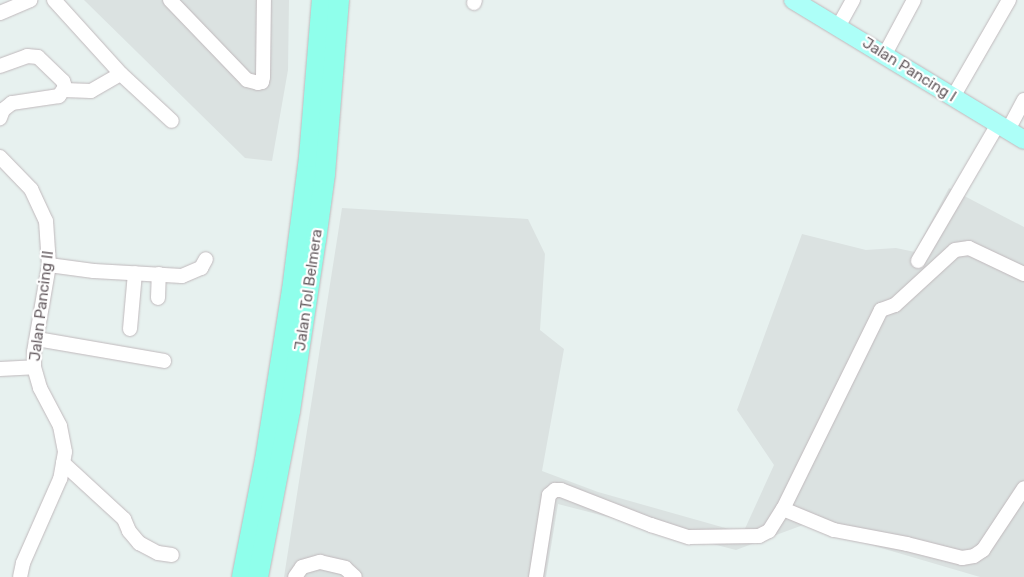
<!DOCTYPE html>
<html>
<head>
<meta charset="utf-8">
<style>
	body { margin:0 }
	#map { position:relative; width:1024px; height:577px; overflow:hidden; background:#e7f1ef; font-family:Rubik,sans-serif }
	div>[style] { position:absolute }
	.industrial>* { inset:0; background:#dbe2e1 }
	.roads { filter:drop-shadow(0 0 1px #c0b9bc) drop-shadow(0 0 1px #c0b9bc) }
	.minor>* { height:14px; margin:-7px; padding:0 7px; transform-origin:7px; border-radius:7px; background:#fff }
	.major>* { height:18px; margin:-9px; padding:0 9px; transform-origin:9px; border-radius:9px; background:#adfff8 }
	.highway>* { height:20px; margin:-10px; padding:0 10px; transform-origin:10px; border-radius:10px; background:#8fffeb }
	span { translate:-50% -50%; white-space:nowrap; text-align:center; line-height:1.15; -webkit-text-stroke:4.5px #fff; paint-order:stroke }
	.street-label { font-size:15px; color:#675e62 }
</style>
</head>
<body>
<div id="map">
	<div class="industrial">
		<div style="clip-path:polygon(84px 0,289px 0,288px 70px,272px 161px,245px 158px)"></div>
		<div style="clip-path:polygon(949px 188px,1024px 227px,1024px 577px,980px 577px,803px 525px,736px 550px,558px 504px,546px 577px,284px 577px,342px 208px,528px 219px,545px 254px,540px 330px,564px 349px,542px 471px,598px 492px,743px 533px,774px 465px,737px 410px,802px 234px,866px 250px,896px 248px,915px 252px)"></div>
	</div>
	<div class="roads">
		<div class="minor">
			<div style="left:54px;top:0;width:100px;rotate:47.8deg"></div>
			<div style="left:170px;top:0;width:111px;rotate:46.1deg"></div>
			<div style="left:247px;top:80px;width:11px;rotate:15deg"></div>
			<div style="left:258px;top:83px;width:4px;rotate:-14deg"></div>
			<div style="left:262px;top:82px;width:5px;rotate:-79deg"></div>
			<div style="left:263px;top:77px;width:77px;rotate:-89.3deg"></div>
			<div style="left:474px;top:3px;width:3px;rotate:-72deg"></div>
			<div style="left:0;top:13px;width:33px;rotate:-23deg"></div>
			<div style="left:838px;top:27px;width:31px;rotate:-61deg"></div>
			<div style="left:885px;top:54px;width:61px;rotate:-61.8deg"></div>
			<div style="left:0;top:66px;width:29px;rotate:-20deg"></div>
			<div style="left:27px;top:56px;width:11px;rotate:5deg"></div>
			<div style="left:38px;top:57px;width:35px;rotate:44deg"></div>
			<div style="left:63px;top:81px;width:6px;rotate:72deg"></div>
			<div style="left:65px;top:87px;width:11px;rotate:124deg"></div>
			<div style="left:59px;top:96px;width:48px;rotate:171.5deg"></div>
			<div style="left:12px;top:103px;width:11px;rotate:142deg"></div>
			<div style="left:3px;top:110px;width:9px;rotate:111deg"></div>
			<div style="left:64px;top:90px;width:27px;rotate:2deg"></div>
			<div style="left:91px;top:91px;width:34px;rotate:-30deg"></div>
			<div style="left:121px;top:74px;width:69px;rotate:42.7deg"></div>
			<div style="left:953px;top:97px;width:112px;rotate:-60deg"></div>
			<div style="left:1008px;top:130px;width:34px;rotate:-62deg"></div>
			<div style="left:0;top:157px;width:45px;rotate:45.9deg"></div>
			<div style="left:31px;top:189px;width:35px;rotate:65deg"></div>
			<div style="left:46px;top:221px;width:44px;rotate:86.1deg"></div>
			<div style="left:49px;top:265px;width:88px;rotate:99.8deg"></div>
			<div style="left:34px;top:352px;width:15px;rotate:90deg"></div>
			<div style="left:34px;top:367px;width:22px;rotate:74deg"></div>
			<div style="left:40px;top:388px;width:43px;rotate:62.2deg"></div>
			<div style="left:60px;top:426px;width:26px;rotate:79deg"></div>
			<div style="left:65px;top:452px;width:27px;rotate:100deg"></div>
			<div style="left:60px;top:479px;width:92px;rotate:113.8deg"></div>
			<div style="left:23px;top:563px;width:14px;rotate:102deg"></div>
			<div style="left:918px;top:261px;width:159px;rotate:-59.7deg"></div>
			<div style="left:49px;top:265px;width:45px;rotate:7.6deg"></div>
			<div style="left:94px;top:271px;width:88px;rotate:3.3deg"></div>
			<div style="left:182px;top:276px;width:21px;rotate:-23deg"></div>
			<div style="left:201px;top:268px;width:10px;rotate:-61deg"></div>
			<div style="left:158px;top:298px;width:24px;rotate:-88deg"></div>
			<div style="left:130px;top:329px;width:56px;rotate:-84.9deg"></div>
			<div style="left:37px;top:339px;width:129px;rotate:9.8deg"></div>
			<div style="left:0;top:369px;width:34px;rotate:-3deg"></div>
			<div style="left:63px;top:463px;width:83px;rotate:42.6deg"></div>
			<div style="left:124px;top:519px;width:13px;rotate:67deg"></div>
			<div style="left:129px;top:531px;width:16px;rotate:50deg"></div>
			<div style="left:139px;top:543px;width:21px;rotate:28deg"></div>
			<div style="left:158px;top:553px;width:14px;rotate:8deg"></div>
			<div style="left:783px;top:509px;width:222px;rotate:-63.8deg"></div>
			<div style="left:881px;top:310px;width:15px;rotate:-20deg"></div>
			<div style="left:895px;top:305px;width:81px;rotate:-42.5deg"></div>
			<div style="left:955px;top:250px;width:14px;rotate:-8deg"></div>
			<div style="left:969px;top:248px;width:61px;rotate:25.3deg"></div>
			<div style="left:295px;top:577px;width:12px;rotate:-55deg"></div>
			<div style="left:302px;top:567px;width:19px;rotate:-16deg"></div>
			<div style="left:320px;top:562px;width:26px;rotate:13deg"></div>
			<div style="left:345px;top:568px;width:13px;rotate:42deg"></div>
			<div style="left:536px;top:577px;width:83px;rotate:-81deg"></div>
			<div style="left:549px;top:495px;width:8px;rotate:-40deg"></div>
			<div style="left:555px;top:490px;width:6px"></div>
			<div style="left:561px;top:490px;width:97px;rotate:21.3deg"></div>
			<div style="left:651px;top:525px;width:40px;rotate:18deg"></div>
			<div style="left:689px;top:537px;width:70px;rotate:-0.8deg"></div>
			<div style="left:759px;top:536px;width:11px;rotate:-27deg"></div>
			<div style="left:769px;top:531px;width:26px;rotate:-58deg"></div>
			<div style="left:783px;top:509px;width:55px;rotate:22.4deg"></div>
			<div style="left:834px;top:530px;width:74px;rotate:10.9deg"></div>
			<div style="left:907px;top:544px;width:57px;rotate:14.3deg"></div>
			<div style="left:962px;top:558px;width:12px;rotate:-9deg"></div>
			<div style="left:974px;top:556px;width:11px;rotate:-34deg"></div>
			<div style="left:983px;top:550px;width:74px;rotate:-56.5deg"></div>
		</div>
		<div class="major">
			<div style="left:793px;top:0;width:270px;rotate:31.2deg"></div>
		</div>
		<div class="highway">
			<div style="left:242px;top:577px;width:119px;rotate:-78.9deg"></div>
			<div style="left:265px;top:460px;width:172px;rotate:-81deg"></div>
			<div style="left:292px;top:290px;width:134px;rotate:-82.7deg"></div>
			<div style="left:309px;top:157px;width:158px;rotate:-85.3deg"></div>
			<div style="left:258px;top:577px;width:169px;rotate:-79.1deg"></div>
			<div style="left:290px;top:411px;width:173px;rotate:-81.4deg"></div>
			<div style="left:316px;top:240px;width:67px;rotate:-82.2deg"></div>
			<div style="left:325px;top:174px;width:175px;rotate:-85.4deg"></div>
		</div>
	</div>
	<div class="street-label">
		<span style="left:909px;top:70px;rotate:32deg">Jalan Pancing I</span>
		<span style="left:309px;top:290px;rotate:-82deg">Jalan Tol Belmera</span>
		<span style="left:42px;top:306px;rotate:-83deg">Jalan Pancing II</span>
	</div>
</div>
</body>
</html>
